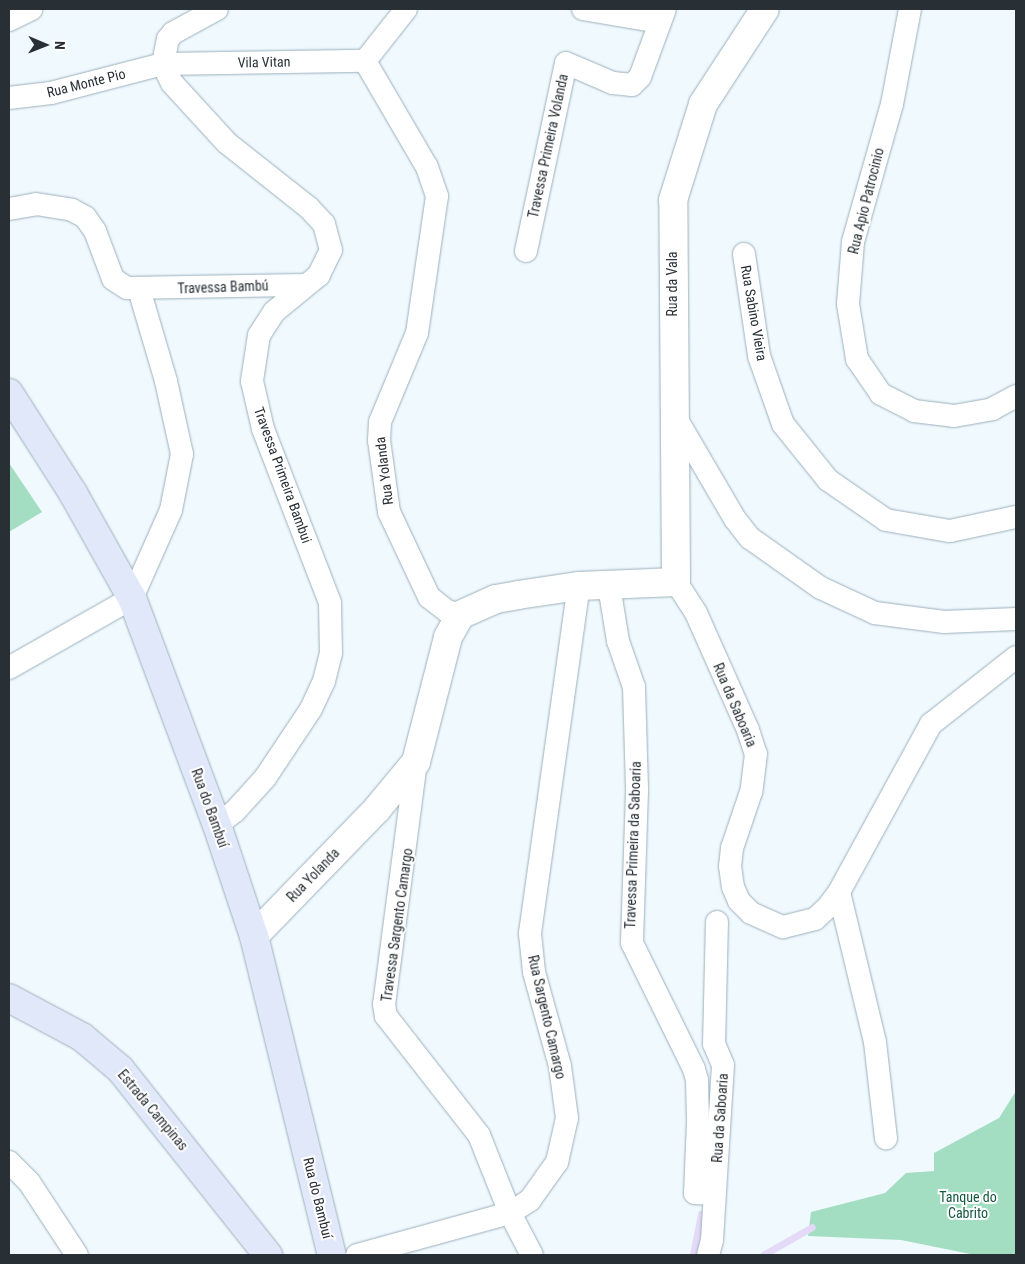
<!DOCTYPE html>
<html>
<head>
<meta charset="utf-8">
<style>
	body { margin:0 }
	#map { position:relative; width:1025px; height:1264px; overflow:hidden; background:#f0f9fe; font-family:"Roboto Condensed",sans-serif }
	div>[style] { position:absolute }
	.green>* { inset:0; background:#a4dec2 }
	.stream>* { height:7px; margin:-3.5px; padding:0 3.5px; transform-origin:3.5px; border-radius:3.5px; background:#e4d9f7 }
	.roads { filter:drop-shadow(0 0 1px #9bb0bc) drop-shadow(0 0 1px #9bb0bc) }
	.minor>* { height:22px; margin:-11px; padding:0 11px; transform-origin:11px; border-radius:11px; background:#fff }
	.tertiary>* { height:28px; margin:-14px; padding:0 14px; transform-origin:14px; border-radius:14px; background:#fff }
	.secondary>* { height:28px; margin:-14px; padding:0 14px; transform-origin:14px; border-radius:14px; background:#e1e8fa }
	span { translate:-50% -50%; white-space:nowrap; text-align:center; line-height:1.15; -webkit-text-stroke:4px #fff; paint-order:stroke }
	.street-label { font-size:14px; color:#283035 }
	.park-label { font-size:14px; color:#12573e }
	.frame { position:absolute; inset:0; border:10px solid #283035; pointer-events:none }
	.north { position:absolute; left:20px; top:20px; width:50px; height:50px; -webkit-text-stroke:4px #fff; paint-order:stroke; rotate:91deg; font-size:14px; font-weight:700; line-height:20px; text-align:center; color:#283035 }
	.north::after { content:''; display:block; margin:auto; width:18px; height:22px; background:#283035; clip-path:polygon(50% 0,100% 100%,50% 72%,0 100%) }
</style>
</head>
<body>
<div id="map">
	<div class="green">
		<div style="clip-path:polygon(9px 463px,42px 512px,9px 532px)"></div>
		<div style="clip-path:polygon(1016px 1091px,1016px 1254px,975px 1255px,901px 1240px,808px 1236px,811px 1212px,885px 1193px,906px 1173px,934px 1171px,934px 1153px,999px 1118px)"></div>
	</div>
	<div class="stream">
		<div style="left:693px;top:1255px;width:42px;rotate:-79deg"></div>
		<div style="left:763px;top:1255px;width:56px;rotate:-29.7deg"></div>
	</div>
	<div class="roads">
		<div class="minor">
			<div style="left:583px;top:9px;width:78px;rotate:9.6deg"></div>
			<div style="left:910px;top:9px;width:97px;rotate:100.7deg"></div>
			<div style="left:892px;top:104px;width:143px;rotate:105.8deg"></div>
			<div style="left:853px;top:242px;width:62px;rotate:94.6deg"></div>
			<div style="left:848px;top:304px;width:56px;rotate:80.7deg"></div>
			<div style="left:857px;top:359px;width:42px;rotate:55.6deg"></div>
			<div style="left:881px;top:394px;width:37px;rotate:27deg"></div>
			<div style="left:914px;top:411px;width:40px;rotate:7.1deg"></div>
			<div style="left:954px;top:416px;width:39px;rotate:-10deg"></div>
			<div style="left:992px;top:409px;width:27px;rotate:-28deg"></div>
			<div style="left:9px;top:20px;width:25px;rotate:-26deg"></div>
			<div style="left:365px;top:61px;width:123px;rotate:59.7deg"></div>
			<div style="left:427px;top:167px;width:31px;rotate:71deg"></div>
			<div style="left:437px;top:196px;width:138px;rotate:98.3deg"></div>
			<div style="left:417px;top:333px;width:96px;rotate:112.6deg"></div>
			<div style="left:380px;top:422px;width:18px;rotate:93deg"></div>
			<div style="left:379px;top:440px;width:73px;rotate:82.1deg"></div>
			<div style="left:389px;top:512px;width:94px;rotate:64.8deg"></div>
			<div style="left:429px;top:597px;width:23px;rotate:38deg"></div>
			<div style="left:447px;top:611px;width:14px;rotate:17deg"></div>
			<div style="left:365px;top:61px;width:66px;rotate:-51.7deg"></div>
			<div style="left:163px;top:64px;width:21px;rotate:65deg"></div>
			<div style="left:172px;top:83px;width:81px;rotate:47.5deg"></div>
			<div style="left:227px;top:143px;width:105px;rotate:38.4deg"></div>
			<div style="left:309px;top:208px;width:22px;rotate:47deg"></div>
			<div style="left:324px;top:224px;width:27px;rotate:75deg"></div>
			<div style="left:331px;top:250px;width:28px;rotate:116deg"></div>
			<div style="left:319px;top:275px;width:58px;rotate:140.6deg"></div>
			<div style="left:274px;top:312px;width:27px;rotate:123deg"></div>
			<div style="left:259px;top:335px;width:47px;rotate:98.7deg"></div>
			<div style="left:252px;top:381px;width:49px;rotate:77.1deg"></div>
			<div style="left:263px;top:429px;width:186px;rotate:68.9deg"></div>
			<div style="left:330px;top:603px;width:50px;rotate:88.9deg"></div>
			<div style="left:331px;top:653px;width:29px;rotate:104deg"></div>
			<div style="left:324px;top:681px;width:31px;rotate:115deg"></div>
			<div style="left:311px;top:709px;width:83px;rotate:123.7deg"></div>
			<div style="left:265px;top:778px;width:45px;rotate:132.3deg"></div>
			<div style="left:235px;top:811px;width:23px;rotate:142deg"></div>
			<div style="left:163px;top:64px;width:25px;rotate:-79deg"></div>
			<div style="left:168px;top:39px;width:8px;rotate:-50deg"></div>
			<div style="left:173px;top:33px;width:50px;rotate:-28.6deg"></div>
			<div style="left:9px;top:98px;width:42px;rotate:-6.8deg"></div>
			<div style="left:51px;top:93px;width:116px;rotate:-14.5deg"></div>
			<div style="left:163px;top:64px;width:202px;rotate:-0.9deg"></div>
			<div style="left:9px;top:209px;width:27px;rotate:-10deg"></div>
			<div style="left:36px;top:204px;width:36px;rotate:9deg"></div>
			<div style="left:72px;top:210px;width:15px;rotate:28deg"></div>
			<div style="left:85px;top:217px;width:17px;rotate:54deg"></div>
			<div style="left:95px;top:231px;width:51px;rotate:69.4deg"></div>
			<div style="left:113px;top:279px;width:17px;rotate:33deg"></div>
			<div style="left:127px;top:288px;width:179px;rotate:-1deg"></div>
			<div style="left:526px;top:251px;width:192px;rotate:-78deg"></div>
			<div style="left:566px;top:63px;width:51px;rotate:23.1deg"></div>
			<div style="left:613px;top:83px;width:19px;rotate:6deg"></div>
			<div style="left:632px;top:85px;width:11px;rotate:-45deg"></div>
			<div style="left:640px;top:77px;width:72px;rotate:-69.8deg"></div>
			<div style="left:744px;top:254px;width:103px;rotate:81.6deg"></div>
			<div style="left:759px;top:356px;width:72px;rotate:70.6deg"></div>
			<div style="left:783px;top:424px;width:72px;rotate:51.2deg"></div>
			<div style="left:828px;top:480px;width:70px;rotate:34.6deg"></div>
			<div style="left:886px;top:520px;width:65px;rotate:9.8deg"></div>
			<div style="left:950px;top:531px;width:67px;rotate:-12deg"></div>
			<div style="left:673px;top:413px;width:123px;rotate:59.7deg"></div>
			<div style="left:735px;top:519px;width:24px;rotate:52deg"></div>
			<div style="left:750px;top:538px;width:87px;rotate:35.2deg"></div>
			<div style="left:821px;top:588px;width:60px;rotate:24.8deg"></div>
			<div style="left:875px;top:613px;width:70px;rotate:7.4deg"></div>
			<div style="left:944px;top:622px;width:72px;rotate:-2.4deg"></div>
			<div style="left:676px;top:582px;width:37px;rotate:57deg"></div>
			<div style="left:696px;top:613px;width:128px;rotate:66deg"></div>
			<div style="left:748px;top:730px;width:25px;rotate:72deg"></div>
			<div style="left:756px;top:754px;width:38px;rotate:97deg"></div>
			<div style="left:751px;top:792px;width:59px;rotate:108.7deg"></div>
			<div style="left:732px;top:848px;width:18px;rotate:96deg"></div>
			<div style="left:730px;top:866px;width:21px;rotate:82deg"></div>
			<div style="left:733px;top:887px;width:15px;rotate:67deg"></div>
			<div style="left:739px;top:901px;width:17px;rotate:45deg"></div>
			<div style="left:751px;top:913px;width:35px;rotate:24deg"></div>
			<div style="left:783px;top:927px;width:33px;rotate:-14deg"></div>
			<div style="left:815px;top:919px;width:16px;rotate:-43deg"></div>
			<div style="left:827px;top:908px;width:20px;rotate:-53deg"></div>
			<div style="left:839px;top:892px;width:192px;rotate:-61.3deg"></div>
			<div style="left:931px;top:724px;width:108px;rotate:-38.2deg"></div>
			<div style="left:609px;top:586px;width:56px;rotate:80.7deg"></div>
			<div style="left:618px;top:641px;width:49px;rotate:70.8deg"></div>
			<div style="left:634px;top:687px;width:104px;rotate:88.3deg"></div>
			<div style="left:637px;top:791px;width:152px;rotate:91.9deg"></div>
			<div style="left:632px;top:943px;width:140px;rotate:63.8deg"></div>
			<div style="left:694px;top:1069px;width:11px;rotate:75deg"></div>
			<div style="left:697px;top:1080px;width:42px;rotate:88.6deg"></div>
			<div style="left:698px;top:1122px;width:71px;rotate:92.4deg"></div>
			<div style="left:695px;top:1193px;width:19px;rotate:3deg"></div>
			<div style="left:9px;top:668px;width:142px;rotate:-29.6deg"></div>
			<div style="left:132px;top:598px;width:96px;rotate:-66.1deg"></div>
			<div style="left:171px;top:510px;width:57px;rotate:-78.9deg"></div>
			<div style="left:182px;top:454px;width:75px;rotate:-102.4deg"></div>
			<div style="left:166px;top:381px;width:96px;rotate:-106.4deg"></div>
			<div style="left:416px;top:762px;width:244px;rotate:97.5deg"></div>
			<div style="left:384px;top:1004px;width:12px;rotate:81deg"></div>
			<div style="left:386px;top:1016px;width:151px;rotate:52deg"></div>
			<div style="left:479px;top:1135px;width:84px;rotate:68.3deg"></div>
			<div style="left:510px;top:1213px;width:47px;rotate:62.4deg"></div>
			<div style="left:839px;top:892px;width:154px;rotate:76.5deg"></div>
			<div style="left:875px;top:1042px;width:97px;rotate:83.5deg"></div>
			<div style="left:9px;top:1162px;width:28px;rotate:45deg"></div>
			<div style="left:29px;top:1182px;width:87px;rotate:56.7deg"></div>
			<div style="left:357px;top:1255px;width:159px;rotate:-15.4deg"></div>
			<div style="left:510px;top:1213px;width:24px;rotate:-33deg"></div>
			<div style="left:530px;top:1200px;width:47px;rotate:-54.6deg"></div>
			<div style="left:557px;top:1162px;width:45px;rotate:-77.2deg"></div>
			<div style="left:567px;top:1118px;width:52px;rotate:-97.7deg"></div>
			<div style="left:560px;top:1066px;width:98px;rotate:-105.5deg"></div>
			<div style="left:534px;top:972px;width:39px;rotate:-96deg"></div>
			<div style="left:530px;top:933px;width:350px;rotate:-82deg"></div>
			<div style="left:708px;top:1255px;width:16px;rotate:-75deg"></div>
			<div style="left:712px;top:1240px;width:175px;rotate:-86.4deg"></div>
			<div style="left:723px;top:1065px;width:23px;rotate:-113deg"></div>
			<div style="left:714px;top:1044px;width:122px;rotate:-88.6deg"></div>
		</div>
		<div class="tertiary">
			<div style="left:254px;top:936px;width:177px;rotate:-45.9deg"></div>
			<div style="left:377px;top:809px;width:61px;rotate:-50.3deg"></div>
			<div style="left:416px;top:762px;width:129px;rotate:-75.6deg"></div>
			<div style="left:448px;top:637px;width:25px;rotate:-61deg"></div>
			<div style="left:460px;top:615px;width:39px;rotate:-24deg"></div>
			<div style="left:496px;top:599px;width:22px;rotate:-10deg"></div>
			<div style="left:518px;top:595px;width:62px;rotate:-8.4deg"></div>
			<div style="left:579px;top:586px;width:97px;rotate:-2.4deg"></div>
			<div style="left:676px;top:582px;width:382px;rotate:-90.4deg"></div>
			<div style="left:673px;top:200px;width:101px;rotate:-72.6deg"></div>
			<div style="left:703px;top:104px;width:113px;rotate:-56.9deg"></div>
		</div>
		<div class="secondary">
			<div style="left:9px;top:393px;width:119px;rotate:57.4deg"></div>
			<div style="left:73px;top:493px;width:120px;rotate:60.7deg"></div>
			<div style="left:132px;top:598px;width:242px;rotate:69.5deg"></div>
			<div style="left:217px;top:825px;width:117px;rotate:71.6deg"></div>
			<div style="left:254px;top:936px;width:328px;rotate:76.3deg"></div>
			<div style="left:9px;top:998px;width:83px;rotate:28.1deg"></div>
			<div style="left:82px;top:1037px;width:50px;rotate:40.1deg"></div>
			<div style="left:120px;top:1069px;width:238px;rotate:51.5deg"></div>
		</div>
	</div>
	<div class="street-label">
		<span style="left:264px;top:62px;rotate:-1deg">Vila Vitan</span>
		<span style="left:86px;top:83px;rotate:-14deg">Rua Monte Pio</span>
		<span style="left:548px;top:146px;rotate:-78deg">Travessa Primeira Volanda</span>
		<span style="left:866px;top:201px;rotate:-76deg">Rua Apio Patrocinio</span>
		<span style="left:672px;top:284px;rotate:-90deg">Rua da Vala</span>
		<span style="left:223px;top:287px;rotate:-2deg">Travessa Bambú</span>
		<span style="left:754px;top:313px;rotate:80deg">Rua Sabino Vieira</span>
		<span style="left:384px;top:471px;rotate:-97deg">Rua Yolanda</span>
		<span style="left:283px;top:475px;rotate:70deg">Travessa Primeira Bambui</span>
		<span style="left:735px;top:705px;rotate:67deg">Rua da Saboaria</span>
		<span style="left:210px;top:808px;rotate:70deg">Rua do Bambuí</span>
		<span style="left:633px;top:845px;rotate:-88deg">Travessa Primeira da Saboaria</span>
		<span style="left:313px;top:875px;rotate:-46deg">Rua Yolanda</span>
		<span style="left:397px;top:925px;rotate:-82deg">Travessa Sargento Camargo</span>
		<span style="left:547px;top:1017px;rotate:77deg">Rua Sargento Camargo</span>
		<span style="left:153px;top:1110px;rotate:50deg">Estrada Campinas</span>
		<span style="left:720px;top:1118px;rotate:-86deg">Rua da Saboaria</span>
		<span style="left:318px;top:1198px;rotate:76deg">Rua do Bambuí</span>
	</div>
	<div class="park-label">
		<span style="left:968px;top:1205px">Tanque do<br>Cabrito</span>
	</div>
	<div class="frame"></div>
	<div class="north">N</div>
</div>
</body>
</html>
